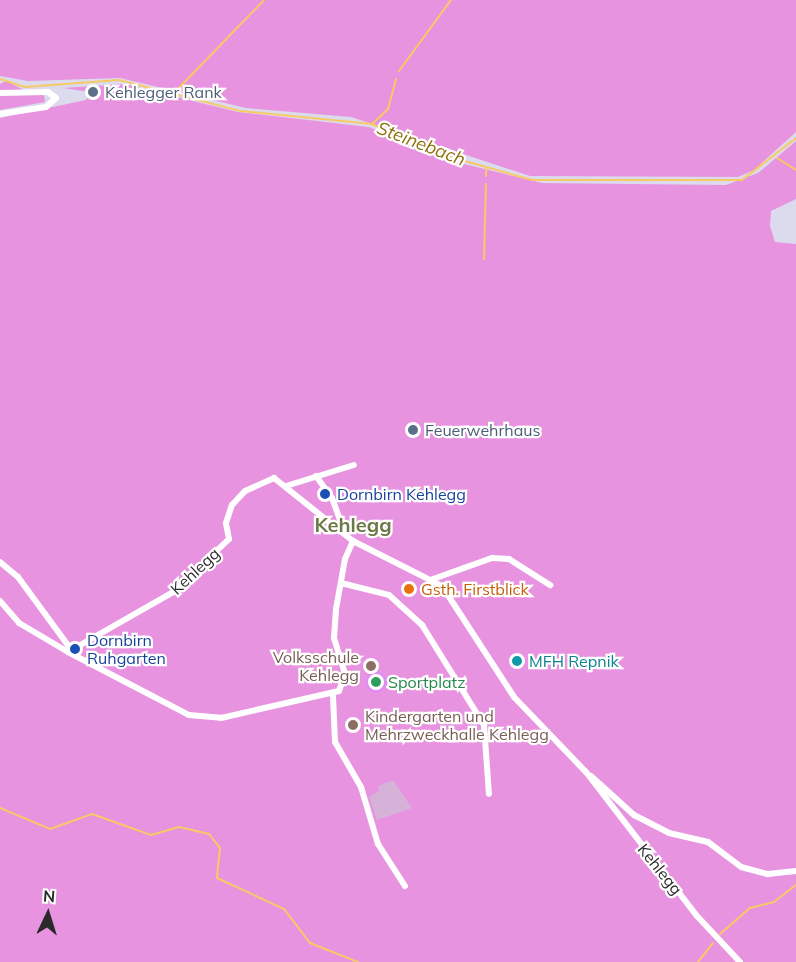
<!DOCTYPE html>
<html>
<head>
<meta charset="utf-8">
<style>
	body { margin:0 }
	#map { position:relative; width:796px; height:962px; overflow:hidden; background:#dbdbed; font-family:Mulish,sans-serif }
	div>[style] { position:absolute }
	.green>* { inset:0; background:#e893e0 }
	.cemetery>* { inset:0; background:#d6b1d8 }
	.pitch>* { inset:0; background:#e18ef0 }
	.round { border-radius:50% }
	.stream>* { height:2px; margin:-1px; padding:0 1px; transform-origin:1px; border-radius:1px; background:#f7ca66 }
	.minor>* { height:6px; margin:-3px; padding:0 3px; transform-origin:3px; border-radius:3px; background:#fff }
	.dots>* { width:16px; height:16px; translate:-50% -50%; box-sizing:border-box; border:3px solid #fff; border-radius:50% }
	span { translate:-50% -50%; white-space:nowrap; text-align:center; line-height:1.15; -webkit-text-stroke:4.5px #fff; paint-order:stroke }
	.service-label { font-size:16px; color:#4e5e75 }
	.left { translate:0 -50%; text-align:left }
	.transit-label { font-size:16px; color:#164399 }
	.street-label { font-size:16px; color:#2a2a2a }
	.food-label { font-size:16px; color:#c56008 }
	.education-label { font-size:16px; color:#785e54 }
	.right { translate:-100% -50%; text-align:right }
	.culture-label { font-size:16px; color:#0d838f }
	.leisure-label { font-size:16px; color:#27864d }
	.water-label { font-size:18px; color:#8e6e06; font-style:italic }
	.quarter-label { font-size:20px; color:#6b7944; font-weight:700 }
	.north { position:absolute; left:18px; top:884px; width:60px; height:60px; -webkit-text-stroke:4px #fff; paint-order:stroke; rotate:4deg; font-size:16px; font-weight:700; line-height:24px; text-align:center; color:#2a2a2a }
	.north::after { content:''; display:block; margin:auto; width:21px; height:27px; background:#2a2a2a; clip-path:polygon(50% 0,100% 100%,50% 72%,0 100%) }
</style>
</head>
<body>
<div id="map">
	<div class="green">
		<div style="clip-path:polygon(0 0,796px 0,796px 132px,754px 170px,738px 177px,530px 176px,351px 117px,246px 108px,120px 78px,28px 81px,0 76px)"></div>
		<div style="clip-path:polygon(6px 81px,24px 90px,43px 89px,45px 102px,0 110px,0 84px)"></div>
		<div style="clip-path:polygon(124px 84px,238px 112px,369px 127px,452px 161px,542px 183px,726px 185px,758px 173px,796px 141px,796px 199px,771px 211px,770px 226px,775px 242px,796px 244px,796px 962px,0 962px,0 118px,86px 100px,91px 92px,63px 88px)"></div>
	</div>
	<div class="cemetery">
		<div style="clip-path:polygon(393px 780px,412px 808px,377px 820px,369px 797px,379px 791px,378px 786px)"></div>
	</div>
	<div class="pitch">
		<div class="round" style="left:365px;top:671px;width:22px;height:22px"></div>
	</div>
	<div class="stream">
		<div style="left:399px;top:71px;width:88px;rotate:-53.8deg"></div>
		<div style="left:0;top:79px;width:26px;rotate:18deg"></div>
		<div style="left:25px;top:87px;width:94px;rotate:-4.3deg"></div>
		<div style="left:119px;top:80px;width:126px;rotate:14.3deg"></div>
		<div style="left:241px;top:111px;width:132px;rotate:5.7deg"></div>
		<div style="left:372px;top:124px;width:70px;rotate:24.4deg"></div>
		<div style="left:436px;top:153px;width:100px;rotate:15.7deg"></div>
		<div style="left:532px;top:180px;width:210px"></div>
		<div style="left:742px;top:180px;width:68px;rotate:-37.9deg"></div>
		<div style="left:174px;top:93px;width:129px;rotate:-45.9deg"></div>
		<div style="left:372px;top:124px;width:22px;rotate:-43deg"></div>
		<div style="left:388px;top:109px;width:31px;rotate:-75deg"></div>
		<div style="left:777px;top:158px;width:22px;rotate:32deg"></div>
		<div style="left:486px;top:167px;width:9px;rotate:90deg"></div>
		<div style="left:484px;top:259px;width:75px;rotate:-88.5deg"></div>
		<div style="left:0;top:808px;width:54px;rotate:22.8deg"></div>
		<div style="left:50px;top:829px;width:45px;rotate:-19.7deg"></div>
		<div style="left:92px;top:814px;width:63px;rotate:19.6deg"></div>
		<div style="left:151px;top:835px;width:29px;rotate:-16deg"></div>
		<div style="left:179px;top:827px;width:31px;rotate:13deg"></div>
		<div style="left:209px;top:834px;width:18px;rotate:52deg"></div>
		<div style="left:220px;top:848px;width:30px;rotate:96deg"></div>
		<div style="left:217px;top:878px;width:74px;rotate:24.8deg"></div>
		<div style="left:284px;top:909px;width:43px;rotate:52.6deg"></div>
		<div style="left:310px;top:943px;width:52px;rotate:21.6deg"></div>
		<div style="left:720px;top:934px;width:40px;rotate:-41deg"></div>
		<div style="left:750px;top:908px;width:25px;rotate:-14deg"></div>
		<div style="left:774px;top:902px;width:28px;rotate:-38deg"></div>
		<div style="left:698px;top:962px;width:24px;rotate:-52deg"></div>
	</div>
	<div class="minor">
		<div style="left:0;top:93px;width:48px;rotate:-1.2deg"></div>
		<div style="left:48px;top:92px;width:10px;rotate:37deg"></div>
		<div style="left:56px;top:98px;width:13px;rotate:138deg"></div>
		<div style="left:46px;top:107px;width:47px;rotate:171.3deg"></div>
		<div style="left:316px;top:476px;width:27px;rotate:54deg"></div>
		<div style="left:332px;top:498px;width:38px;rotate:70deg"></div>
		<div style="left:286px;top:486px;width:71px;rotate:-17.2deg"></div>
		<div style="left:0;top:562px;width:23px;rotate:40deg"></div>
		<div style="left:18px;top:577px;width:88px;rotate:53.8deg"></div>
		<div style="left:433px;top:579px;width:63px;rotate:-19.6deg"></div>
		<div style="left:492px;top:558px;width:17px;rotate:3deg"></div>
		<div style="left:509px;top:559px;width:49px;rotate:32.4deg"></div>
		<div style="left:341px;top:583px;width:49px;rotate:14deg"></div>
		<div style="left:389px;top:595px;width:45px;rotate:42.3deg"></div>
		<div style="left:422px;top:625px;width:118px;rotate:58.2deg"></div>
		<div style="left:484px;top:725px;width:69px;rotate:85.9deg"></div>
		<div style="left:0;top:601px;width:29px;rotate:49deg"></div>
		<div style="left:19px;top:623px;width:57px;rotate:30.6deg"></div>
		<div style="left:68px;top:652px;width:136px;rotate:27.5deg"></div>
		<div style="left:189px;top:715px;width:32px;rotate:5deg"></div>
		<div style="left:221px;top:718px;width:121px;rotate:-12.9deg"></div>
		<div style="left:339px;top:691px;width:18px;rotate:-71deg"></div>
		<div style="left:345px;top:674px;width:38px;rotate:-107deg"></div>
		<div style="left:334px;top:638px;width:29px;rotate:-86deg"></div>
		<div style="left:336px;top:609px;width:51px;rotate:-79.8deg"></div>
		<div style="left:345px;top:559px;width:20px;rotate:-66deg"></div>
		<div style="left:68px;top:652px;width:121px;rotate:-29.7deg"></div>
		<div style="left:173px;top:592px;width:77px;rotate:-43.4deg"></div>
		<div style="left:229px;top:539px;width:16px;rotate:-101deg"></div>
		<div style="left:226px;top:523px;width:19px;rotate:-72deg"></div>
		<div style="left:232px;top:505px;width:19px;rotate:-47deg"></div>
		<div style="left:245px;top:491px;width:32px;rotate:-24deg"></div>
		<div style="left:274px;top:478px;width:101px;rotate:38.6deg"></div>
		<div style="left:353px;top:541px;width:100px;rotate:26.8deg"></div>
		<div style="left:442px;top:586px;width:132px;rotate:57deg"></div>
		<div style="left:514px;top:697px;width:104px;rotate:46.2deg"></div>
		<div style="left:586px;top:772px;width:182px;rotate:52.4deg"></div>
		<div style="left:697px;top:916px;width:63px;rotate:46.9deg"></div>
		<div style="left:333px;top:696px;width:46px;rotate:87.5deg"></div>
		<div style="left:335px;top:742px;width:52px;rotate:60deg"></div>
		<div style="left:361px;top:787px;width:59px;rotate:73.4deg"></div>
		<div style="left:378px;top:844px;width:50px;rotate:57.3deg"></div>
		<div style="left:591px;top:776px;width:58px;rotate:42.2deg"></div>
		<div style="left:634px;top:815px;width:39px;rotate:27deg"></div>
		<div style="left:669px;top:833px;width:40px;rotate:13deg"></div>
		<div style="left:708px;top:842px;width:41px;rotate:37.1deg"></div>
		<div style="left:741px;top:867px;width:28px;rotate:15deg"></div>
		<div style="left:768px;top:874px;width:28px;rotate:-6deg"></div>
	</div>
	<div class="dots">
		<div style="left:93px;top:92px;background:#5c6f8a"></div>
		<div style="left:413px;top:430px;background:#5c6f8a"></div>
		<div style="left:325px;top:494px;background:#1a4fb4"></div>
		<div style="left:409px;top:589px;background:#e8710a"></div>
		<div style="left:75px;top:649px;background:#1a4fb4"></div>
		<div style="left:517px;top:661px;background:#0f9aa8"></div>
		<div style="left:371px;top:666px;background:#8d6e63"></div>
		<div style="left:376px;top:682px;background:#2e9e5b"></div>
		<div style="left:353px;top:725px;background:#8d6e63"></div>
	</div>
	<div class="service-label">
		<span class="left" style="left:105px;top:92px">Kehlegger Rank</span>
		<span class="left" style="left:425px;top:430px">Feuerwehrhaus</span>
	</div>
	<div class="transit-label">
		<span class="left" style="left:337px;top:494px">Dornbirn Kehlegg</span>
		<span class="left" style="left:87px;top:649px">Dornbirn<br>Ruhgarten</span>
	</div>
	<div class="street-label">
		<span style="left:195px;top:571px;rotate:-43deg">Kehlegg</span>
		<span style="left:660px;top:869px;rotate:51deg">Kehlegg</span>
	</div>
	<div class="food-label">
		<span class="left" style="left:421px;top:589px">Gsth. Firstblick</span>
	</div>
	<div class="education-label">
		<span class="right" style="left:359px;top:666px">Volksschule<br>Kehlegg</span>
		<span class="left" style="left:365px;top:725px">Kindergarten und<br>Mehrzweckhalle Kehlegg</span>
	</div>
	<div class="culture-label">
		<span class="left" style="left:529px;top:661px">MFH Repnik</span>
	</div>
	<div class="leisure-label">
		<span class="left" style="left:388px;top:682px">Sportplatz</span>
	</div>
	<div class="water-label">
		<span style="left:421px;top:144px;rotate:21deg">Steinebach</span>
	</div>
	<div class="quarter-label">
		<span style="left:353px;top:524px">Kehlegg</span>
	</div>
	<div class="north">N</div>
</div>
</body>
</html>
